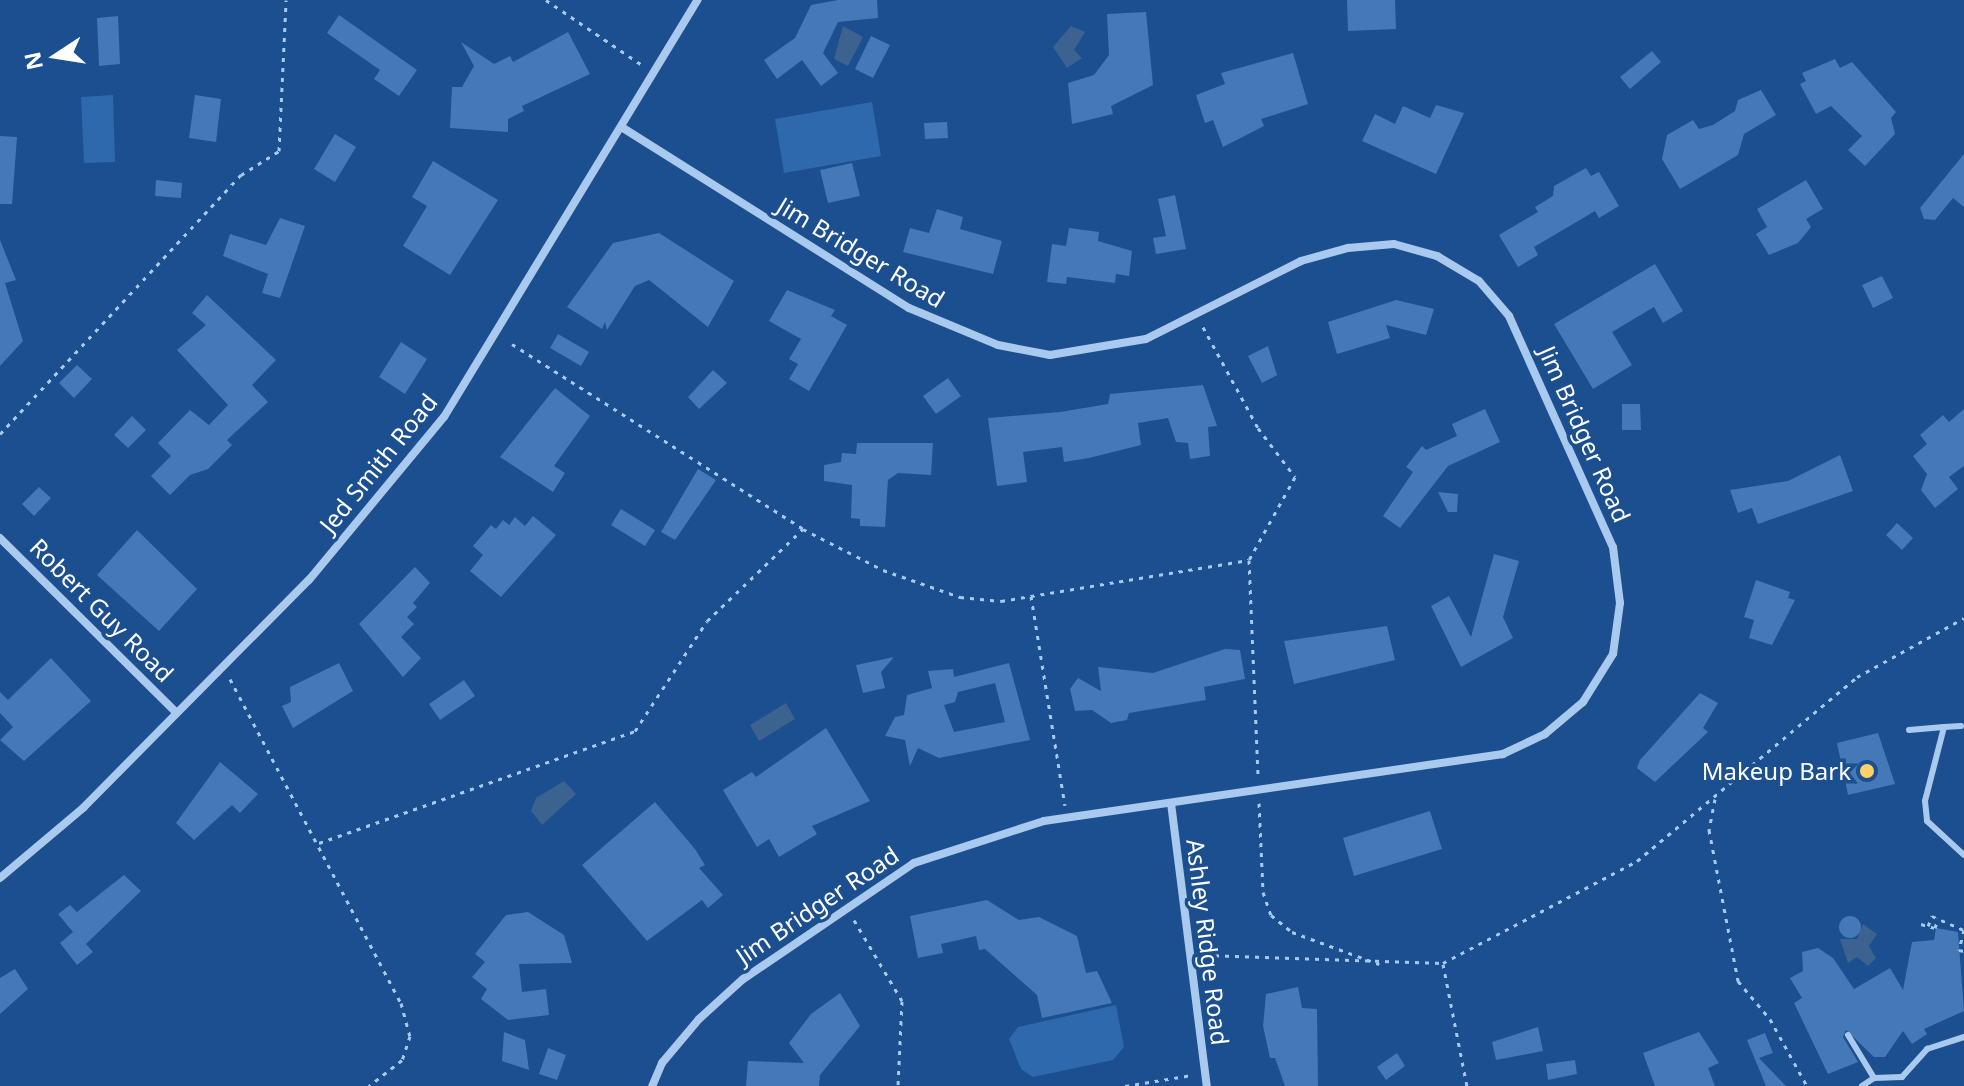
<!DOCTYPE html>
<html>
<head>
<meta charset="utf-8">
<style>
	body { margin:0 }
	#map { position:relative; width:1964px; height:1086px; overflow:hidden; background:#1b4f8f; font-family:"Noto Sans",sans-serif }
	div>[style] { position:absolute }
	.green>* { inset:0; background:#2e69ad }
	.water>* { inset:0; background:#3c6290 }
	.building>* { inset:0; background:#4478b7 }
	.round { border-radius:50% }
	.path>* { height:3px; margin-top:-1.5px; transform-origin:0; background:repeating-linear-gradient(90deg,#a9c9ee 0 4px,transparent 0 10px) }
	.lane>* { height:6px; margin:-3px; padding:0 3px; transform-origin:3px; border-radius:3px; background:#a9c9ee }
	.street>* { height:8px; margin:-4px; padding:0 4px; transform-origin:4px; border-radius:4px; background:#a9c9ee }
	.dots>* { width:22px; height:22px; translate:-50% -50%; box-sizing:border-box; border:4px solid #1b4f8f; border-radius:50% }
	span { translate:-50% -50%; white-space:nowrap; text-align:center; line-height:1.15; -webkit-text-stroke:7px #1b4f8f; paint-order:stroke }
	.street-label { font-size:24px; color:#fff }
	.poi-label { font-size:24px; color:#fff }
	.right { translate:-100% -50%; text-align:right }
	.north { position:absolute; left:16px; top:16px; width:80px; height:80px; -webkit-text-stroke:6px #1b4f8f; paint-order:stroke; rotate:258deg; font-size:22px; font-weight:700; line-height:32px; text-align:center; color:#fff }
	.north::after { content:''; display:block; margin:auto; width:28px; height:36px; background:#fff; clip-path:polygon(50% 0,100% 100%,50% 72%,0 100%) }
</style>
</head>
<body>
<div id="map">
	<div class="green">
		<div style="clip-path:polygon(113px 95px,115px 162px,84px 163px,81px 97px)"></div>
		<div style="clip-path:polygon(872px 102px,881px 156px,784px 173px,775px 119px)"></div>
		<div style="clip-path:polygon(1116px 1005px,1124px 1047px,1113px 1060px,1033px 1077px,1021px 1069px,1009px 1039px,1018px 1027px)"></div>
	</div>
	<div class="water">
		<div style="clip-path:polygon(843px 26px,863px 37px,848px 66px,834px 59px)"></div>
		<div style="clip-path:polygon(1071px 26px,1085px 32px,1074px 50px,1082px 58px,1067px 68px,1053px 47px)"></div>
		<div style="clip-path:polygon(786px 703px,795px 719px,759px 741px,750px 725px)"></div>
		<div style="clip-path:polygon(564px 781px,576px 794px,542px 825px,531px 811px,536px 798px)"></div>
		<div style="clip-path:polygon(1863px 924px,1877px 934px,1869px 946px,1876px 958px,1868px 966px,1857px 957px,1848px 963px,1840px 939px,1857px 939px)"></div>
	</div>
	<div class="building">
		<div style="clip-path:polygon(838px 0,877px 0,878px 18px,838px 22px,823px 53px,838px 73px,821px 86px,802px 60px,777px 79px,764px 60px,795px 38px,811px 5px)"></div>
		<div style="clip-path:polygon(1347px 0,1395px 0,1396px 29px,1348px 31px)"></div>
		<div style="clip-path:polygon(1146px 12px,1153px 85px,1111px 106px,1113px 114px,1072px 124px,1068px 83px,1094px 75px,1109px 55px,1107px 14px)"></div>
		<div style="clip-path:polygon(339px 15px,417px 70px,399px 96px,374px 79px,380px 70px,327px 33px)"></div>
		<div style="clip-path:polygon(118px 16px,120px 64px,99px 66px,97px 18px)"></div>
		<div style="clip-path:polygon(568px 32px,590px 74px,522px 106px,524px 111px,508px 119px,508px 132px,450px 128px,452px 87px,462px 87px,474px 66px,461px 42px,494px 64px,510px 56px,513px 62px)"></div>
		<div style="clip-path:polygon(871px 36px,890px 45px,873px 78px,855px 69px)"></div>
		<div style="clip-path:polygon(1652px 51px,1661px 62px,1630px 89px,1620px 77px)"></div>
		<div style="clip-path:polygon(1293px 53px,1308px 104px,1261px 119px,1264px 126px,1223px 147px,1213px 120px,1205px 123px,1196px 95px,1225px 84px,1221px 73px)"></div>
		<div style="clip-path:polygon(1835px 59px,1840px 68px,1852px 62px,1896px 112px,1891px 118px,1895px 134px,1865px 166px,1848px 150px,1862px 136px,1831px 106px,1816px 114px,1800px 84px,1806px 81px,1802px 73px)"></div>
		<div style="clip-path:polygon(1761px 90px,1776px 115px,1744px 134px,1738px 155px,1680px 189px,1662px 159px,1667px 135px,1693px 120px,1699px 129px,1713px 125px,1735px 111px,1738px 100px)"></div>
		<div style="clip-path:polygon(195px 95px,221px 99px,216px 142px,189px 138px)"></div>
		<div style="clip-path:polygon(1436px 105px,1464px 113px,1436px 174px,1362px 141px,1375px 114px,1395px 124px,1403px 106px,1430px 118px)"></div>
		<div style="clip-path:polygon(947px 122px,948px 138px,925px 139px,924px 123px)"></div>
		<div style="clip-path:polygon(335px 134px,356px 147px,335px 182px,314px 169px)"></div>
		<div style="clip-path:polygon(0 136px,17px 137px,12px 204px,0 204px)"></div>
		<div style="clip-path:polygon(1964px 154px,1964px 207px,1953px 198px,1935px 220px,1924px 219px,1920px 208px)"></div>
		<div style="clip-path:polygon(433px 161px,498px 200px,450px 275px,403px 246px,427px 206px,412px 197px)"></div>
		<div style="clip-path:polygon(852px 163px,860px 196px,828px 203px,820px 170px)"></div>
		<div style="clip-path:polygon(1586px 168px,1591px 176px,1599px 172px,1619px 206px,1599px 218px,1595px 211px,1534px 247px,1538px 255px,1518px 267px,1499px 235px,1538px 212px,1535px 207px,1553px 196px,1554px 186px)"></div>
		<div style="clip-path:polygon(156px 180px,182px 183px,181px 198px,155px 196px)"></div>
		<div style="clip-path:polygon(1806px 180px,1823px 209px,1806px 219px,1811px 227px,1798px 243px,1769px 255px,1756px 234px,1767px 227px,1757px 209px)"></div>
		<div style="clip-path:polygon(1175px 195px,1186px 249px,1156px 254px,1153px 238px,1166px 236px,1158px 199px)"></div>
		<div style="clip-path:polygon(937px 209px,963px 217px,960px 229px,1002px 241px,993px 274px,903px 252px,910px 228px,929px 233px)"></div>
		<div style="clip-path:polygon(280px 218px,305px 226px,280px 298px,262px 293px,268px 274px,223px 256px,230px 234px,266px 245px)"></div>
		<div style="clip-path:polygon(1069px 228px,1099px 232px,1098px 241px,1132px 251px,1129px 276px,1116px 274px,1115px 283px,1067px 277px,1066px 284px,1047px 282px,1052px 244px,1066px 246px)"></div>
		<div style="clip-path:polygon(659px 233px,734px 281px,708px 327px,649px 280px,635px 286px,607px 330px,605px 322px,602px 329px,567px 307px,613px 243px)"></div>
		<div style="clip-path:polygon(0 240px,16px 280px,5px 283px,23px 341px,0 366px)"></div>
		<div style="clip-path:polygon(1655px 264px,1683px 311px,1663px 323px,1654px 307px,1612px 332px,1632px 365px,1593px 389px,1554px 324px)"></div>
		<div style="clip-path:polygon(1882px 276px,1893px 298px,1873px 308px,1862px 285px)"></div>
		<div style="clip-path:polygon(787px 290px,835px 310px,831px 316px,847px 325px,809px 391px,789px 379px,798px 364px,789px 359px,801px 339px,769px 321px)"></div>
		<div style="clip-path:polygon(207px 295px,276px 360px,252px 385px,268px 402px,227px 440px,232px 445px,208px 469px,190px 475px,170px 495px,151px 476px,171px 456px,158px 443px,190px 410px,209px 425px,228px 405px,177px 350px,206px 325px,192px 313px)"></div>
		<div style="clip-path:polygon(1396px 300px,1434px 309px,1426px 335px,1386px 325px,1390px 338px,1337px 354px,1328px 322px)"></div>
		<div style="clip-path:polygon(558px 334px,589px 352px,581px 366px,550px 348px)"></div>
		<div style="clip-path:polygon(401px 342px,427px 359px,405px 394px,379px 377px)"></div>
		<div style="clip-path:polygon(1268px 346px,1277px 375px,1262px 383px,1248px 356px)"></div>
		<div style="clip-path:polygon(77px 365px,92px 379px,74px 398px,59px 383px)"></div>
		<div style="clip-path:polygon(713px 370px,727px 383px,699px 409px,688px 397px)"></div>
		<div style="clip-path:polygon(948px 378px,961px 396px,936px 414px,923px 396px)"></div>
		<div style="clip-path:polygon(1203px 385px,1217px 426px,1208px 427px,1210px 456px,1190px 459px,1188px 443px,1176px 442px,1168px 418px,1138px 423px,1141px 445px,1089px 458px,1064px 462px,1062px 447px,1023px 452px,1027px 482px,997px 486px,988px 418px,1060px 412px,1108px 404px,1110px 394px)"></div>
		<div style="clip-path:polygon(555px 388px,590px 416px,554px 466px,565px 473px,553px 492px,500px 457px)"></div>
		<div style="clip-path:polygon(1622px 404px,1640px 404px,1641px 430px,1622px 430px)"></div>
		<div style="clip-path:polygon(1485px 409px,1500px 442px,1448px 466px,1400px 528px,1383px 516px,1413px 472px,1406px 467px,1422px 446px,1426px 450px,1457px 436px,1452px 424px)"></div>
		<div style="clip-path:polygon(1964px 409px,1964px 466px,1949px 477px,1958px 489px,1935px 508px,1921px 490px,1927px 474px,1913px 456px,1927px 444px,1920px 435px,1943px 415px,1949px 422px)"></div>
		<div style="clip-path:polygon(132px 416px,146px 430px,128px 448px,114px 435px)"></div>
		<div style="clip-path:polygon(857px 443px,933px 443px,931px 475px,898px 473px,888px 480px,885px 527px,860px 526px,860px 519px,851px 518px,852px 485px,824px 481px,824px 465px,841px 462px,842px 453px,856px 454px)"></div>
		<div style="clip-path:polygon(1840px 455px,1853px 491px,1758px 524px,1752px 508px,1738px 513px,1730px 490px,1788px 481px)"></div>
		<div style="clip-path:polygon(698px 469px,716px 480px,675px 540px,661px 532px)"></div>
		<div style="clip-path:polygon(39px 487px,51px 498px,34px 516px,22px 504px)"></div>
		<div style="clip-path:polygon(1438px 492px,1458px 494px,1457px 512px,1448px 512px)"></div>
		<div style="clip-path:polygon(621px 509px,655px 530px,645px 546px,611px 525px)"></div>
		<div style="clip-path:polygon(533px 516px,556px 535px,501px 597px,470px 571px,483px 555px,473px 546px,491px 525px,496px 529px,503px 520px,509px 525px,515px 517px,525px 526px)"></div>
		<div style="clip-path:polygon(1897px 523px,1913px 538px,1902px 550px,1886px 535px)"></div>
		<div style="clip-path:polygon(137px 530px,197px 589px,159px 631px,97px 575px)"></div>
		<div style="clip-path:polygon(1494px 554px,1519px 561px,1503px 617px,1513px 638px,1461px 667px,1431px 606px,1449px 596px,1471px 637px)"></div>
		<div style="clip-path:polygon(415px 567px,430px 583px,413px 603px,417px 607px,407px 617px,414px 624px,401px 637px,421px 658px,403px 677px,359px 624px)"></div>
		<div style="clip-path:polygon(1756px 580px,1790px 592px,1788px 598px,1795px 600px,1772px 645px,1749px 638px,1754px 620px,1744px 617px)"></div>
		<div style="clip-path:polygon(1387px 626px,1395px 660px,1294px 684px,1284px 641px)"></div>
		<div style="clip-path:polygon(1225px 649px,1240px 650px,1245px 679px,1204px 687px,1206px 700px,1129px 713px,1127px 720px,1111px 723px,1092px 710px,1075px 711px,1070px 689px,1078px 678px,1101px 691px,1098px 667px,1153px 673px)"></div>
		<div style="clip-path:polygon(894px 657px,881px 672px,885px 688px,863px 693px,856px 665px)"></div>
		<div style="clip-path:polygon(51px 658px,91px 701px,24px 761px,0 740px,13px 727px,0 713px,0 692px,8px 700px)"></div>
		<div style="clip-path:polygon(339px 663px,353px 691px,293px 728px,282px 706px,291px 702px,290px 687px)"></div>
		<div style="clip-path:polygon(evenodd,1009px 663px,1030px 740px,939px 758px,918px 748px,910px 766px,905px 740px,885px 736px,895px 717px,904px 715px,907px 695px,932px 688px,928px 671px,953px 669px,954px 677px,1009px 663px,995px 683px,1005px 722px,954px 732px,944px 705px,955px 702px,958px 692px,995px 683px)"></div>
		<div style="clip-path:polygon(464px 680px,475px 696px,440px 720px,429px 704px)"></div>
		<div style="clip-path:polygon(1700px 693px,1718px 703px,1703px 728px,1708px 732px,1655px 782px,1637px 768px,1640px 760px)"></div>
		<div style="clip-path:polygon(826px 728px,870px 801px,812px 826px,817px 834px,779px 857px,769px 839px,757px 847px,723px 790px,752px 772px,756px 777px)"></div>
		<div style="clip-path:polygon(1878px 733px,1895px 784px,1848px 795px,1837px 743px)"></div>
		<div style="clip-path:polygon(220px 762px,258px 794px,240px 813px,232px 805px,194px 840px,176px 823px)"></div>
		<div style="clip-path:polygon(655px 802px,695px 849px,705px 865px,699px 868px,723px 895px,708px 908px,702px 900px,647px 941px,582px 865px)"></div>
		<div style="clip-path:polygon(1430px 811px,1442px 849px,1354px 876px,1343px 838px)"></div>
		<div style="clip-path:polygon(124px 875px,141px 891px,86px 944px,93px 952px,77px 965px,60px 943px,73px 932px,58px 914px,70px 905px,77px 912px)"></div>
		<div style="clip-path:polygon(987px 900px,1019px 920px,1039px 917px,1077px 936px,1086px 973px,1097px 971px,1112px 1003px,1042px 1018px,1037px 995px,985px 949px,979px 950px,976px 936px,941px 944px,943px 953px,918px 958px,910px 916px)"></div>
		<div style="clip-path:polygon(528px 912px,564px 935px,572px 963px,519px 964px,522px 992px,546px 989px,549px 1015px,508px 1020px,481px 999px,487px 989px,472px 977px,485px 962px,475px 954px,506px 915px)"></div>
		<div class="round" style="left:1839px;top:916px;width:22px;height:22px"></div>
		<div style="clip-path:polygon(1936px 928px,1958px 932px,1964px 1011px,1924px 1029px,1927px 1034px,1912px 1044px,1903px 1031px,1885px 1057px,1874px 1057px,1846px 1030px,1843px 1037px,1858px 1062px,1828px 1074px,1794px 1003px,1802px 998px,1790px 978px,1803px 971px,1802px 952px,1818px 948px,1833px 958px,1854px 989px,1890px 968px,1903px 990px,1912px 942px,1934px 940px)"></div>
		<div style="clip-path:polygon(15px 969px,28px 989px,0 1014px,0 978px)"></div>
		<div style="clip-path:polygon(1298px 987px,1302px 1008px,1317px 1009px,1318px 1086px,1285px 1086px,1275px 1058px,1270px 1058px,1263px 1026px,1266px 994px)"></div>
		<div style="clip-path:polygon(840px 993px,860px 1026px,820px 1075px,819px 1086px,746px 1086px,748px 1061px,804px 1063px,789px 1043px,811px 1014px)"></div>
		<div style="clip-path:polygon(1538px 1027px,1543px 1051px,1496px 1060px,1492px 1042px)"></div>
		<div style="clip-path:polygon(504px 1032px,525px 1040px,529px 1070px,502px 1061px)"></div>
		<div style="clip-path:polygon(1699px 1032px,1719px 1063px,1708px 1068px,1715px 1086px,1655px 1086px,1643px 1053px)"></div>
		<div style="clip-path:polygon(1765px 1033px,1773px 1053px,1759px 1058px,1786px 1086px,1766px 1086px,1747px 1040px)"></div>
		<div style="clip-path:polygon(548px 1048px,566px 1055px,557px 1080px,539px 1074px)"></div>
		<div style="clip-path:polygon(1397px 1053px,1405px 1066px,1386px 1080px,1377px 1067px)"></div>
		<div style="clip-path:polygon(1575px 1060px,1577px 1074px,1548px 1080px,1546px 1064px)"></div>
	</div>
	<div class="path">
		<div style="left:546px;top:0;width:116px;rotate:34.1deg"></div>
		<div style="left:1203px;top:327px;width:115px;rotate:61.4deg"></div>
		<div style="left:1258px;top:428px;width:61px;rotate:52.9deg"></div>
		<div style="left:1295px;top:477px;width:95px;rotate:119deg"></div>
		<div style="left:1249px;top:560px;width:216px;rotate:87.6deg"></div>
		<div style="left:512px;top:344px;width:345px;rotate:32.4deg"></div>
		<div style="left:803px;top:529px;width:90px;rotate:27.1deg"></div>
		<div style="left:883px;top:570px;width:82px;rotate:19.3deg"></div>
		<div style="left:960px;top:597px;width:41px;rotate:5.6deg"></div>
		<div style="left:1001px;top:601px;width:251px;rotate:-9.4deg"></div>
		<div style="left:0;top:434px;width:354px;rotate:-47.1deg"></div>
		<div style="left:241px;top:175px;width:45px;rotate:-32.3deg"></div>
		<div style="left:279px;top:151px;width:151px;rotate:-87.3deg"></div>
		<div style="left:1031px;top:596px;width:212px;rotate:80.8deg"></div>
		<div style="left:230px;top:679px;width:366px;rotate:62.2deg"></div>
		<div style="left:401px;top:1003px;width:34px;rotate:75deg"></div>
		<div style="left:410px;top:1036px;width:25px;rotate:108deg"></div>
		<div style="left:402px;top:1060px;width:42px;rotate:141.8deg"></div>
		<div style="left:1715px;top:799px;width:32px;rotate:101deg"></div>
		<div style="left:1709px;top:830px;width:154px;rotate:79.1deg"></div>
		<div style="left:1738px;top:981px;width:50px;rotate:49.9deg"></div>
		<div style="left:1770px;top:1019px;width:77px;rotate:61.1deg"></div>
		<div style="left:1259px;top:803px;width:89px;rotate:87.4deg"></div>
		<div style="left:1263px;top:892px;width:24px;rotate:71deg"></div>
		<div style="left:1271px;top:915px;width:27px;rotate:39deg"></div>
		<div style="left:1292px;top:932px;width:93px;rotate:20.2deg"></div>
		<div style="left:319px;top:843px;width:335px;rotate:-19.5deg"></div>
		<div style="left:635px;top:731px;width:131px;rotate:-56.8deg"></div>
		<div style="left:707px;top:621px;width:133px;rotate:-43.8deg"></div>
		<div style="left:854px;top:920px;width:94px;rotate:59.3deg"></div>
		<div style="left:902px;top:1001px;width:85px;rotate:92.7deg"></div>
		<div style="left:1921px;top:924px;width:15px;rotate:16deg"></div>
		<div style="left:1935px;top:928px;width:10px;rotate:-73deg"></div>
		<div style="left:1928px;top:926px;width:11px;rotate:-68deg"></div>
		<div style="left:1932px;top:916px;width:35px;rotate:24deg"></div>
		<div style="left:1964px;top:930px;width:21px;rotate:104deg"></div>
		<div style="left:1959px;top:950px;width:5px;rotate:11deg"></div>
		<div style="left:1205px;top:955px;width:238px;rotate:1.9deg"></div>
		<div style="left:1443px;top:963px;width:219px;rotate:-27.7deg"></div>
		<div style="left:1637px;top:861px;width:287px;rotate:-39.9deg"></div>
		<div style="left:1857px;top:677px;width:122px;rotate:-28.9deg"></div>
		<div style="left:1443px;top:964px;width:124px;rotate:78.9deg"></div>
		<div style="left:1125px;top:1086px;width:68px;rotate:-9.3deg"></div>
	</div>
	<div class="lane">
		<div style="left:1961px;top:726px;width:17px;rotate:177deg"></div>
		<div style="left:1944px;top:727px;width:76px;rotate:104.4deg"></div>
		<div style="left:1925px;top:801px;width:20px;rotate:84deg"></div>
		<div style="left:1927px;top:821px;width:50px;rotate:42.6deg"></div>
		<div style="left:1909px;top:730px;width:35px;rotate:-5deg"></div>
		<div style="left:1848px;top:1035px;width:50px;rotate:58.8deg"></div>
		<div style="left:1862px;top:1086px;width:14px;rotate:-34deg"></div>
		<div style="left:1874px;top:1078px;width:28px;rotate:-2deg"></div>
		<div style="left:1902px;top:1077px;width:38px;rotate:-48deg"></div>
		<div style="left:1927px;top:1049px;width:39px;rotate:-18deg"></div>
	</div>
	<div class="street">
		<div style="left:623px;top:128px;width:338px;rotate:32.2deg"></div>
		<div style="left:909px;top:308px;width:96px;rotate:22.6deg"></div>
		<div style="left:998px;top:345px;width:53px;rotate:10.9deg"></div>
		<div style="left:1050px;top:355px;width:97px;rotate:-9.5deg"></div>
		<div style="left:1146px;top:339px;width:174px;rotate:-26.7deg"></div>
		<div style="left:1301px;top:261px;width:49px;rotate:-15.5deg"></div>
		<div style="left:1348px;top:248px;width:46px;rotate:-5deg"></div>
		<div style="left:1394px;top:244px;width:45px;rotate:15.6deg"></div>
		<div style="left:1437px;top:256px;width:49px;rotate:30.8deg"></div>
		<div style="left:1479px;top:281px;width:46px;rotate:49.4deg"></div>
		<div style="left:1509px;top:316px;width:253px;rotate:65.8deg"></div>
		<div style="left:1613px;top:547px;width:56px;rotate:82.9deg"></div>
		<div style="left:1620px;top:603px;width:51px;rotate:97.8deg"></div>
		<div style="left:1613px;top:654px;width:57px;rotate:122deg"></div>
		<div style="left:1583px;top:702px;width:50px;rotate:139.9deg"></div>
		<div style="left:1545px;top:734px;width:47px;rotate:154.5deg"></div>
		<div style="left:1503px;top:754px;width:464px;rotate:171.7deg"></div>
		<div style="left:1044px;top:821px;width:137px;rotate:162.1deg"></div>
		<div style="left:914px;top:863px;width:207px;rotate:145.8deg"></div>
		<div style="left:743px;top:979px;width:59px;rotate:137.7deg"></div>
		<div style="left:699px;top:1019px;width:57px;rotate:130.1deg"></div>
		<div style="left:662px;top:1063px;width:25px;rotate:113deg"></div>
		<div style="left:0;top:538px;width:246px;rotate:44.7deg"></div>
		<div style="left:1171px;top:803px;width:285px;rotate:82.8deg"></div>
		<div style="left:0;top:878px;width:109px;rotate:-40.1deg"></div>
		<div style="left:83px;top:808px;width:321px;rotate:-45.3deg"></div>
		<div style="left:309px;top:580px;width:212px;rotate:-50.4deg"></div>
		<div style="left:444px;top:417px;width:488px;rotate:-58.7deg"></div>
	</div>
	<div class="dots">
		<div style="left:1867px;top:771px;background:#ffd166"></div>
	</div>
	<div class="street-label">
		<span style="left:861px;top:252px;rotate:31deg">Jim Bridger Road</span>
		<span style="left:1585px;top:434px;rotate:66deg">Jim Bridger Road</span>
		<span style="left:378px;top:463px;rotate:-51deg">Jed Smith Road</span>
		<span style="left:102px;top:610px;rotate:45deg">Robert Guy Road</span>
		<span style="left:817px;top:905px;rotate:-34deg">Jim Bridger Road</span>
		<span style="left:1208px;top:942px;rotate:83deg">Ashley Ridge Road</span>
	</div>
	<div class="poi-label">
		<span class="right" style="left:1851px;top:771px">Makeup Bark</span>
	</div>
	<div class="north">N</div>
</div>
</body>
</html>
